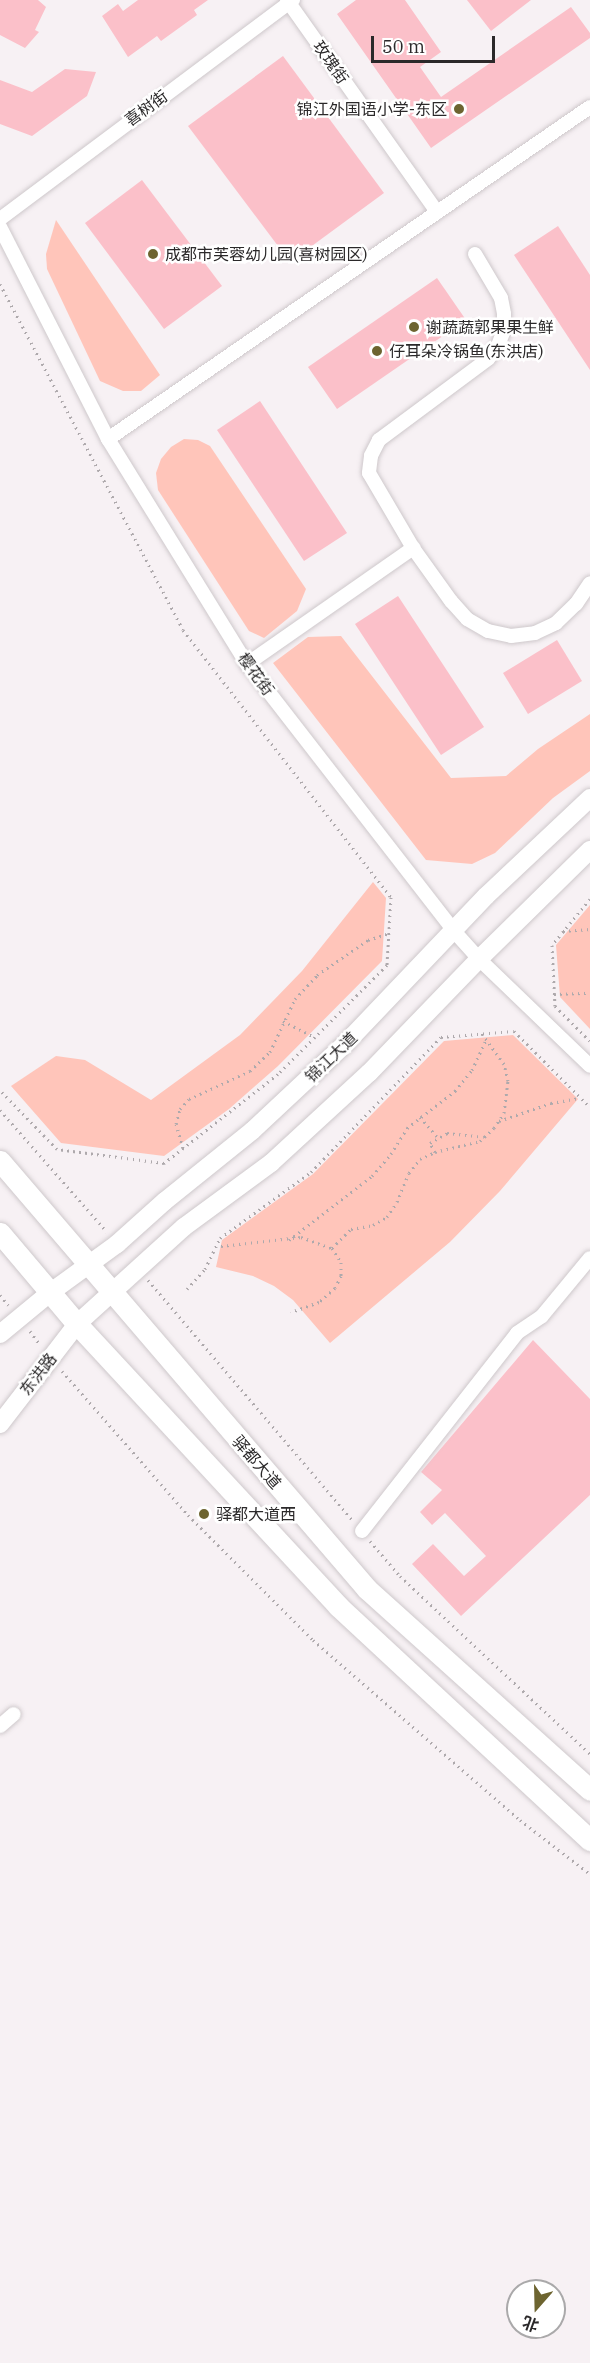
<!DOCTYPE html>
<html>
<head>
<meta charset="utf-8">
<style>
	body { margin:0 }
	#map { position:relative; width:590px; height:2363px; overflow:hidden; background:#f7f1f4; font-family:"IBM Plex Serif","Noto Sans SC",serif }
	div>[style] { position:absolute }
	.green>* { inset:0; background:#ffc5ba }
	.building>* { inset:0; background:#fbc0c9 }
	.path>* { height:3px; margin-top:-1.5px; transform-origin:0; background:repeating-linear-gradient(90deg,#aea9ac 0 1.5px,transparent 0 6px) }
	.roads { filter:drop-shadow(0 0 2px #cec8cb) drop-shadow(0 0 2px #cec8cb) }
	.street>* { height:14px; margin:-7px; padding:0 7px; transform-origin:7px; border-radius:7px; background:#fff }
	.secondary>* { height:18px; margin:-9px; padding:0 9px; transform-origin:9px; border-radius:9px; background:#fff }
	.primary>* { height:21px; margin:-10.5px; padding:0 10.5px; transform-origin:10.5px; border-radius:10.5px; background:#fff }
	.dots>* { width:16px; height:16px; translate:-50% -50%; box-sizing:border-box; border:3px solid #fff; border-radius:50% }
	span { translate:-50% -50%; white-space:nowrap; text-align:center; line-height:1.15; -webkit-text-stroke:5px #fff; paint-order:stroke }
	.street-label { font-size:16px; color:#2b292a }
	.poi-label { font-size:16px; color:#2b292a }
	.right { translate:-100% -50%; text-align:right }
	.left { translate:0 -50%; text-align:left }
	.north { position:absolute; left:506px; top:2279px; width:60px; height:60px; box-sizing:border-box; background:#fff; border:2px solid #aaa9aa; border-radius:50%; rotate:200deg; font-size:16px; font-weight:700; line-height:24px; text-align:center; color:#2b292a }
	.north::after { content:''; display:block; margin:auto; width:21px; height:27px; background:#6d6430; clip-path:polygon(50% 0,100% 100%,50% 72%,0 100%) }
	.scale { position:absolute; left:371px; top:36px; width:124px; height:27px; box-sizing:border-box; border:3px solid #2b292a; border-top:0; padding-left:8px; font-size:18px; line-height:21px; white-space:nowrap; color:#2b292a; -webkit-text-stroke:4px #fff; paint-order:stroke }
</style>
</head>
<body>
<div id="map">
	<div class="green">
		<div style="clip-path:polygon(56px 220px,160px 375px,141px 391px,123px 391px,100px 381px,47px 269px,46px 254px)"></div>
		<div style="clip-path:polygon(184px 439px,198px 440px,210px 446px,306px 589px,297px 611px,264px 638px,249px 631px,158px 490px,156px 473px,161px 459px,171px 447px)"></div>
		<div style="clip-path:polygon(341px 636px,451px 778px,506px 776px,538px 749px,590px 714px,590px 771px,553px 798px,495px 853px,472px 864px,426px 860px,273px 663px,308px 637px)"></div>
		<div style="clip-path:polygon(373px 882px,386px 898px,382px 961px,278px 1066px,229px 1109px,164px 1156px,61px 1143px,11px 1086px,56px 1056px,85px 1060px,151px 1100px,240px 1035px,302px 971px)"></div>
		<div style="clip-path:polygon(590px 905px,590px 1029px,560px 997px,556px 945px)"></div>
		<div style="clip-path:polygon(513px 1035px,578px 1099px,500px 1191px,450px 1242px,330px 1343px,293px 1300px,274px 1286px,253px 1276px,216px 1267px,222px 1240px,313px 1174px,444px 1041px)"></div>
	</div>
	<div class="building">
		<div style="clip-path:polygon(0 0,38px 0,46px 7px,35px 30px,39px 32px,25px 48px,0 35px)"></div>
		<div style="clip-path:polygon(138px 0,208px 0,194px 10px,197px 15px,161px 41px,157px 36px,128px 57px,102px 16px,118px 4px,123px 11px)"></div>
		<div style="clip-path:polygon(356px 0,405px 0,441px 52px,420px 67px,441px 97px,571px 7px,590px 33px,590px 38px,431px 148px,337px 14px)"></div>
		<div style="clip-path:polygon(467px 0,531px 0,491px 31px)"></div>
		<div style="clip-path:polygon(283px 56px,384px 193px,290px 262px,188px 126px)"></div>
		<div style="clip-path:polygon(65px 69px,96px 72px,87px 96px,32px 136px,0 124px,0 80px,32px 92px)"></div>
		<div style="clip-path:polygon(142px 180px,222px 286px,164px 329px,85px 223px)"></div>
		<div style="clip-path:polygon(558px 226px,590px 275px,590px 370px,514px 255px)"></div>
		<div style="clip-path:polygon(437px 278px,466px 320px,337px 409px,308px 367px)"></div>
		<div style="clip-path:polygon(260px 401px,347px 533px,304px 561px,217px 430px)"></div>
		<div style="clip-path:polygon(398px 596px,484px 727px,441px 755px,355px 624px)"></div>
		<div style="clip-path:polygon(557px 640px,582px 681px,528px 714px,503px 673px)"></div>
		<div style="clip-path:polygon(533px 1340px,590px 1399px,590px 1495px,461px 1616px,412px 1564px,433px 1544px,464px 1576px,486px 1556px,445px 1513px,432px 1525px,420px 1512px,442px 1490px,421px 1472px)"></div>
	</div>
	<div class="path">
		<div style="left:0;top:284px;width:391px;rotate:62.1deg"></div>
		<div style="left:183px;top:630px;width:338px;rotate:52.1deg"></div>
		<div style="left:391px;top:897px;width:68px;rotate:93.4deg"></div>
		<div style="left:387px;top:965px;width:154px;rotate:135deg"></div>
		<div style="left:278px;top:1074px;width:145px;rotate:142deg"></div>
		<div style="left:164px;top:1163px;width:108px;rotate:-172.5deg"></div>
		<div style="left:57px;top:1149px;width:82px;rotate:-134deg"></div>
		<div style="left:590px;top:899px;width:60px;rotate:129.6deg"></div>
		<div style="left:552px;top:945px;width:61px;rotate:87.2deg"></div>
		<div style="left:555px;top:1006px;width:49px;rotate:45deg"></div>
		<div style="left:563px;top:931px;width:27px;rotate:-4deg"></div>
		<div style="left:554px;top:994px;width:36px;rotate:-2deg"></div>
		<div style="left:283px;top:1021px;width:36px;rotate:27deg"></div>
		<div style="left:0;top:1110px;width:162px;rotate:48.7deg"></div>
		<div style="left:420px;top:1117px;width:28px;rotate:49deg"></div>
		<div style="left:499px;top:1121px;width:55px;rotate:-19.1deg"></div>
		<div style="left:551px;top:1103px;width:29px;rotate:-10deg"></div>
		<div style="left:183px;top:1148px;width:25px;rotate:-106deg"></div>
		<div style="left:176px;top:1124px;width:16px;rotate:-75deg"></div>
		<div style="left:180px;top:1109px;width:13px;rotate:-48deg"></div>
		<div style="left:189px;top:1099px;width:67px;rotate:-24.7deg"></div>
		<div style="left:250px;top:1071px;width:28px;rotate:-44deg"></div>
		<div style="left:270px;top:1052px;width:59px;rotate:-64.7deg"></div>
		<div style="left:295px;top:999px;width:33px;rotate:-47deg"></div>
		<div style="left:317px;top:975px;width:62px;rotate:-34.5deg"></div>
		<div style="left:368px;top:940px;width:22px;rotate:-18deg"></div>
		<div style="left:435px;top:1152px;width:10px;rotate:-119deg"></div>
		<div style="left:430px;top:1143px;width:20px;rotate:-30deg"></div>
		<div style="left:447px;top:1133px;width:37px;rotate:6deg"></div>
		<div style="left:289px;top:1240px;width:105px;rotate:-37.6deg"></div>
		<div style="left:372px;top:1176px;width:29px;rotate:-49deg"></div>
		<div style="left:391px;top:1154px;width:31px;rotate:-58deg"></div>
		<div style="left:407px;top:1128px;width:61px;rotate:-37.6deg"></div>
		<div style="left:455px;top:1091px;width:27px;rotate:-51deg"></div>
		<div style="left:472px;top:1070px;width:33px;rotate:-65deg"></div>
		<div style="left:221px;top:1246px;width:81px;rotate:-6.4deg"></div>
		<div style="left:301px;top:1237px;width:33px;rotate:20deg"></div>
		<div style="left:332px;top:1248px;width:17px;rotate:57deg"></div>
		<div style="left:341px;top:1262px;width:14px;rotate:90deg"></div>
		<div style="left:341px;top:1276px;width:13px;rotate:117deg"></div>
		<div style="left:335px;top:1288px;width:21px;rotate:139deg"></div>
		<div style="left:319px;top:1302px;width:30px;rotate:160deg"></div>
		<div style="left:332px;top:1248px;width:27px;rotate:-45deg"></div>
		<div style="left:351px;top:1229px;width:22px;rotate:-10deg"></div>
		<div style="left:373px;top:1225px;width:16px;rotate:-30deg"></div>
		<div style="left:387px;top:1217px;width:18px;rotate:-56deg"></div>
		<div style="left:397px;top:1202px;width:31px;rotate:-68deg"></div>
		<div style="left:409px;top:1173px;width:18px;rotate:-52deg"></div>
		<div style="left:420px;top:1159px;width:17px;rotate:-25deg"></div>
		<div style="left:435px;top:1152px;width:46px;rotate:-13.7deg"></div>
		<div style="left:480px;top:1141px;width:19px;rotate:-43deg"></div>
		<div style="left:494px;top:1128px;width:18px;rotate:-56deg"></div>
		<div style="left:504px;top:1113px;width:32px;rotate:-83deg"></div>
		<div style="left:508px;top:1081px;width:17px;rotate:-103deg"></div>
		<div style="left:504px;top:1064px;width:39px;rotate:-126deg"></div>
		<div style="left:148px;top:1280px;width:315px;rotate:49.6deg"></div>
		<div style="left:187px;top:1289px;width:27px;rotate:-48deg"></div>
		<div style="left:205px;top:1269px;width:34px;rotate:-64deg"></div>
		<div style="left:220px;top:1238px;width:112px;rotate:-36deg"></div>
		<div style="left:311px;top:1172px;width:187px;rotate:-46.1deg"></div>
		<div style="left:441px;top:1037px;width:73px;rotate:-4.7deg"></div>
		<div style="left:514px;top:1031px;width:107px;rotate:45deg"></div>
		<div style="left:0;top:1295px;width:13px;rotate:51deg"></div>
		<div style="left:30px;top:1331px;width:17px;rotate:54deg"></div>
		<div style="left:62px;top:1371px;width:191px;rotate:48.8deg"></div>
		<div style="left:188px;top:1515px;width:177px;rotate:45deg"></div>
		<div style="left:313px;top:1640px;width:274px;rotate:41deg"></div>
		<div style="left:520px;top:1820px;width:88px;rotate:37.6deg"></div>
		<div style="left:370px;top:1541px;width:46px;rotate:49.4deg"></div>
		<div style="left:400px;top:1576px;width:260px;rotate:43.1deg"></div>
	</div>
	<div class="roads">
		<div class="street">
			<div style="left:287px;top:0;width:260px;rotate:54.7deg"></div>
			<div style="left:0;top:219px;width:366px;rotate:-36.8deg"></div>
			<div style="left:0;top:227px;width:238px;rotate:63deg"></div>
			<div style="left:108px;top:439px;width:264px;rotate:58.3deg"></div>
			<div style="left:247px;top:664px;width:336px;rotate:52.2deg"></div>
			<div style="left:453px;top:930px;width:39px;rotate:48deg"></div>
			<div style="left:479px;top:959px;width:154px;rotate:43.9deg"></div>
			<div style="left:475px;top:254px;width:51px;rotate:59.4deg"></div>
			<div style="left:501px;top:298px;width:16px;rotate:79deg"></div>
			<div style="left:504px;top:314px;width:16px;rotate:90deg"></div>
			<div style="left:504px;top:330px;width:17px;rotate:111deg"></div>
			<div style="left:498px;top:346px;width:16px;rotate:128deg"></div>
			<div style="left:488px;top:359px;width:136px;rotate:143.4deg"></div>
			<div style="left:379px;top:440px;width:18px;rotate:117deg"></div>
			<div style="left:371px;top:456px;width:17px;rotate:97deg"></div>
			<div style="left:369px;top:473px;width:87px;rotate:59.6deg"></div>
			<div style="left:413px;top:548px;width:65px;rotate:54.4deg"></div>
			<div style="left:451px;top:601px;width:24px;rotate:48deg"></div>
			<div style="left:467px;top:619px;width:24px;rotate:30deg"></div>
			<div style="left:488px;top:631px;width:24px;rotate:12deg"></div>
			<div style="left:511px;top:636px;width:24px;rotate:-7deg"></div>
			<div style="left:535px;top:633px;width:23px;rotate:-25deg"></div>
			<div style="left:556px;top:623px;width:28px;rotate:-44deg"></div>
			<div style="left:576px;top:604px;width:25px;rotate:-56deg"></div>
			<div style="left:108px;top:439px;width:585px;rotate:-34.56deg"></div>
			<div style="left:247px;top:664px;width:203px;rotate:-34.9deg"></div>
			<div style="left:362px;top:1531px;width:251px;rotate:-51.9deg"></div>
			<div style="left:517px;top:1333px;width:30px;rotate:-34deg"></div>
			<div style="left:542px;top:1316px;width:75px;rotate:-50.4deg"></div>
			<div style="left:0;top:1726px;width:18px;rotate:-41deg"></div>
		</div>
		<div class="secondary">
			<div style="left:0;top:1334px;width:66px;rotate:-39.5deg"></div>
			<div style="left:51px;top:1292px;width:82px;rotate:-36deg"></div>
			<div style="left:117px;top:1244px;width:64px;rotate:-41.9deg"></div>
			<div style="left:165px;top:1201px;width:112px;rotate:-38.8deg"></div>
			<div style="left:252px;top:1131px;width:129px;rotate:-43.1deg"></div>
			<div style="left:346px;top:1043px;width:203px;rotate:-46.4deg"></div>
			<div style="left:486px;top:896px;width:143px;rotate:-43.3deg"></div>
			<div style="left:0;top:1424px;width:126px;rotate:-52.4deg"></div>
			<div style="left:77px;top:1324px;width:144px;rotate:-42.2deg"></div>
			<div style="left:184px;top:1227px;width:108px;rotate:-36.3deg"></div>
			<div style="left:271px;top:1163px;width:133px;rotate:-42.6deg"></div>
			<div style="left:369px;top:1073px;width:158px;rotate:-46deg"></div>
			<div style="left:479px;top:959px;width:156px;rotate:-44.5deg"></div>
		</div>
		<div class="primary">
			<div style="left:0;top:1161px;width:564px;rotate:49.39deg"></div>
			<div style="left:367px;top:1589px;width:300px;rotate:42deg"></div>
			<div style="left:0;top:1233px;width:119px;rotate:49.8deg"></div>
			<div style="left:77px;top:1324px;width:384px;rotate:47.2deg"></div>
			<div style="left:338px;top:1606px;width:344px;rotate:42.9deg"></div>
		</div>
	</div>
	<div class="dots">
		<div style="left:459px;top:109px;background:#6d6430"></div>
		<div style="left:153px;top:254px;background:#6d6430"></div>
		<div style="left:414px;top:327px;background:#6d6430"></div>
		<div style="left:377px;top:351px;background:#6d6430"></div>
		<div style="left:204px;top:1514px;background:#6d6430"></div>
	</div>
	<div class="street-label">
		<span style="left:331px;top:62px;rotate:55deg">玫瑰街</span>
		<span style="left:146px;top:108px;rotate:-36deg">喜树街</span>
		<span style="left:256px;top:674px;rotate:54deg">樱花街</span>
		<span style="left:331px;top:1057px;rotate:-44deg">锦江大道</span>
		<span style="left:38px;top:1374px;rotate:-52deg">东洪路</span>
		<span style="left:257px;top:1462px;rotate:49deg">驿都大道</span>
	</div>
	<div class="poi-label">
		<span class="right" style="left:447px;top:109px">锦江外国语小学-东区</span>
		<span class="left" style="left:165px;top:254px">成都市芙蓉幼儿园(喜树园区)</span>
		<span class="left" style="left:426px;top:327px">谢蔬蔬郭果果生鲜</span>
		<span class="left" style="left:389px;top:351px">仔耳朵冷锅鱼(东洪店)</span>
		<span class="left" style="left:216px;top:1514px">驿都大道西</span>
	</div>
	<div class="north">北</div>
	<div class="scale">50 m</div>
</div>
</body>
</html>
